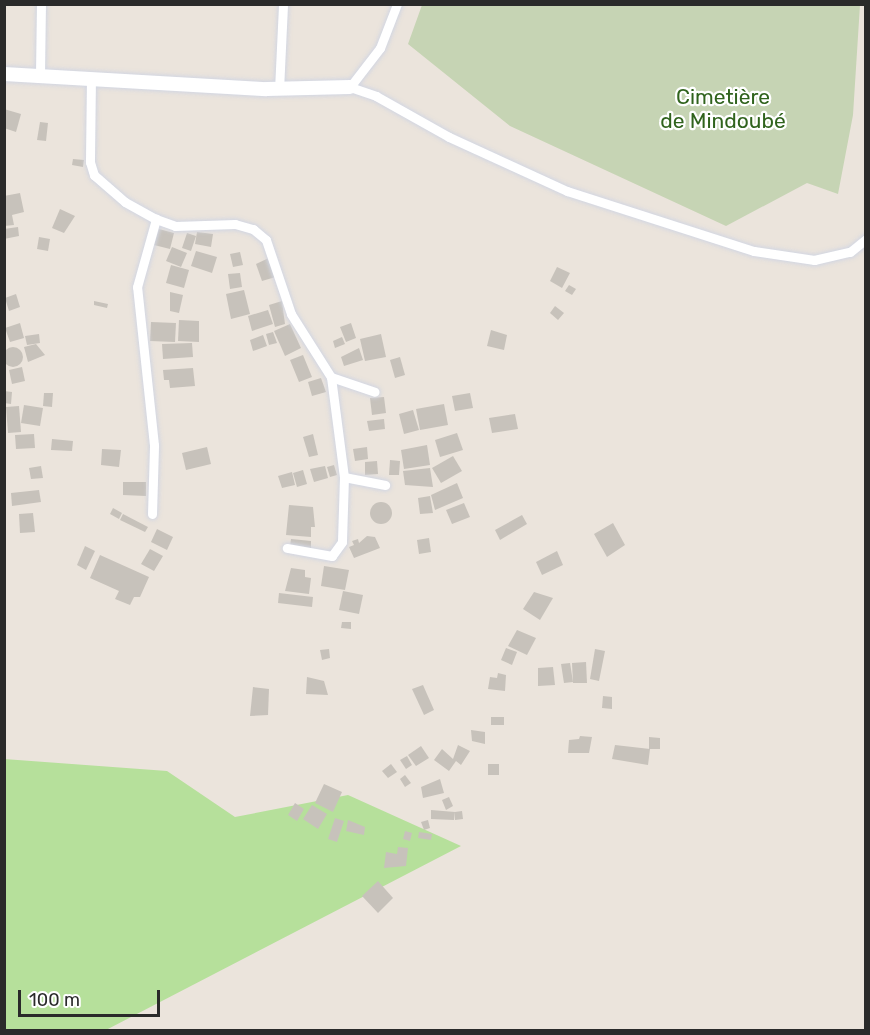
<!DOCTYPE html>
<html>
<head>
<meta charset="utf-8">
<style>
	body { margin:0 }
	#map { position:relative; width:870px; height:1035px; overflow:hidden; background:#ebe4dc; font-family:Rubik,sans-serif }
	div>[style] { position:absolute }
	.green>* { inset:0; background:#b6e09b }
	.cemetery>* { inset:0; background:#c6d4b4 }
	.building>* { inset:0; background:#c7c2bb }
	.round { border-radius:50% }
	.roads { filter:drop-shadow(0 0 2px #d2d6e2) drop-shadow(0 0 2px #d2d6e2) }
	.street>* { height:9px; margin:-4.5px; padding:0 4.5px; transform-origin:4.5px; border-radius:4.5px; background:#fff }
	.secondary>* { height:14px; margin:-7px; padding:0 7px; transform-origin:7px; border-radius:7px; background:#fff }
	span { translate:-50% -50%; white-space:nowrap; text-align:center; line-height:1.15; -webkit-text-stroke:4.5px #fff; paint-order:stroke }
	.park-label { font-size:21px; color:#30631d }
	.frame { position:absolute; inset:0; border:6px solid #2a2a2a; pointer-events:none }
	.scale { position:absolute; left:18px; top:990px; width:142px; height:27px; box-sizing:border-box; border:3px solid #2a2a2a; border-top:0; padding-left:8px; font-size:18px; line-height:21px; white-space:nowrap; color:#2a2a2a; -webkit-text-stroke:4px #fff; paint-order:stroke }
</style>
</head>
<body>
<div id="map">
	<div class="green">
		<div style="clip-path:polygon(4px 759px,167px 771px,235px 817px,348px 795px,461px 846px,106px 1030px,5px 1030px)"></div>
	</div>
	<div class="cemetery">
		<div style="clip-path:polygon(422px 5px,860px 5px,853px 115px,838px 194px,807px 183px,726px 226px,510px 126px,408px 44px)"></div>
	</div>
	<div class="building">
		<div style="clip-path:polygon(4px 109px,21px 114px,16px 132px,4px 128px)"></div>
		<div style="clip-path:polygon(40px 122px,48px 123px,46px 141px,37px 140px)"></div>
		<div style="clip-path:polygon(73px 159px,84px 160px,83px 167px,72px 165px)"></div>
		<div style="clip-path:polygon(20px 193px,24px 212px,12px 215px,14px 225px,4px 226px,4px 196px)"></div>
		<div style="clip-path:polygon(60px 209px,75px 216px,64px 233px,52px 228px)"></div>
		<div style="clip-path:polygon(18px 227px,19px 236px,4px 239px,4px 229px)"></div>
		<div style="clip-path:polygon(159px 229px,174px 233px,170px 249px,154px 245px)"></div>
		<div style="clip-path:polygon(197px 232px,213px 234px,211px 247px,195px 244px)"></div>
		<div style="clip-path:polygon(187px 233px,196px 236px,191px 251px,182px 248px)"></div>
		<div style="clip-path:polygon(39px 237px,50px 239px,48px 251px,37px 249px)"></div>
		<div style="clip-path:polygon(172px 247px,187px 253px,181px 267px,166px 261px)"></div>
		<div style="clip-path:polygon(196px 251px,217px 257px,212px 273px,191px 266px)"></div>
		<div style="clip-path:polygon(240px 252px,243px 265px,233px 267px,230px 254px)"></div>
		<div style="clip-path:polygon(273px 256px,279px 276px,262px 281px,256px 264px)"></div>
		<div style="clip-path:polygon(171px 265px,189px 270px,184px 288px,166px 283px)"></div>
		<div style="clip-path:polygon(557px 267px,570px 273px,562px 288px,550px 281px)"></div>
		<div style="clip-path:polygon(240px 273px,242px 287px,230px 289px,228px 274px)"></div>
		<div style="clip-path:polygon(569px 285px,576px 289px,572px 295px,565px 291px)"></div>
		<div style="clip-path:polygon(244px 290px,250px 314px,231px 319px,226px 294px)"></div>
		<div style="clip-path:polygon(170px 292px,183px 295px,179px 313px,170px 311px)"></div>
		<div style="clip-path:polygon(16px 294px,20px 307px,9px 311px,5px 298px)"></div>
		<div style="clip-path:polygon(94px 301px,108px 304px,107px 308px,94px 305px)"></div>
		<div style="clip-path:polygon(282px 301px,285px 324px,275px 327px,269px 305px)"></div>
		<div style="clip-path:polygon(555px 306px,564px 313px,558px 320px,550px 313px)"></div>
		<div style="clip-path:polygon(268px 310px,273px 324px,252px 331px,248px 316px)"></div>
		<div style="clip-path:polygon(179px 320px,199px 321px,199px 342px,178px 341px)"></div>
		<div style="clip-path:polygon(151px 322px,176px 323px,175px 342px,150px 341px)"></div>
		<div style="clip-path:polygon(20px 323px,24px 338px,10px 342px,5px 328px)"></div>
		<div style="clip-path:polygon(351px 323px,356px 338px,346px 342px,340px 327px)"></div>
		<div style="clip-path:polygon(290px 324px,301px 348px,285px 356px,274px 331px)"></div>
		<div style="clip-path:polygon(491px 330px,507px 335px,504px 350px,487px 346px)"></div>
		<div style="clip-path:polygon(273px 332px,277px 343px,269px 345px,266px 334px)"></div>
		<div style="clip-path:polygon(39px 334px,40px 343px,27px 345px,25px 336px)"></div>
		<div style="clip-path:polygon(381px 334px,386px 357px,365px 361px,360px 339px)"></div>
		<div style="clip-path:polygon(263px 335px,267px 346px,253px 351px,250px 340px)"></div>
		<div style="clip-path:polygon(342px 337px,345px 344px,335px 348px,333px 341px)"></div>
		<div style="clip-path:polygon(192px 343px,193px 357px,163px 359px,162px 344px)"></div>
		<div style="clip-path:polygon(36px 344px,45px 355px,28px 362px,24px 347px)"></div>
		<div class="round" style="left:3px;top:347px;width:20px;height:20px"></div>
		<div style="clip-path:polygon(359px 348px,363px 360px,344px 366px,341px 357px)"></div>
		<div style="clip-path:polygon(303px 355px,312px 377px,299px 382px,290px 360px)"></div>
		<div style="clip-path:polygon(400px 357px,405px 375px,395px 378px,390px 360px)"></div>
		<div style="clip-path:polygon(22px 367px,25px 381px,12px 384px,9px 370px)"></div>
		<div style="clip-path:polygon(193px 368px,195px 386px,170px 388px,169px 380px,164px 380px,163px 370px)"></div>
		<div style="clip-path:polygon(321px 378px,326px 392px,312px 396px,308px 382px)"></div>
		<div style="clip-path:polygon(4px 391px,12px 392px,11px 404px,4px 403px)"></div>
		<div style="clip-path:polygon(44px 393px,53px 393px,52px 407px,43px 406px)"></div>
		<div style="clip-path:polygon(470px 393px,473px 408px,455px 411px,452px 396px)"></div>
		<div style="clip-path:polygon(384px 397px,386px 413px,372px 415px,370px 398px)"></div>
		<div style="clip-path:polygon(444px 404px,448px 425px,420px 430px,416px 409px)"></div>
		<div style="clip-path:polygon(24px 405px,43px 408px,40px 426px,21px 423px)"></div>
		<div style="clip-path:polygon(19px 406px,21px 432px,8px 433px,6px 407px)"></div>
		<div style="clip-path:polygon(413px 410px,419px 430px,404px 434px,399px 414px)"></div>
		<div style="clip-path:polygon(515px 414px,518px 429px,492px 433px,489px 418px)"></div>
		<div style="clip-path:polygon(384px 419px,385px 429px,369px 431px,367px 421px)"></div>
		<div style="clip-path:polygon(457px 433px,463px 450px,440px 457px,435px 440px)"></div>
		<div style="clip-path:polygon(34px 434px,35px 448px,16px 449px,15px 435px)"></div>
		<div style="clip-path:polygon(313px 434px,318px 455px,309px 457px,303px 437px)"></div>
		<div style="clip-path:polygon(52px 439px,73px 441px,72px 451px,51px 450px)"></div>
		<div style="clip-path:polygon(427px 445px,430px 465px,404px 469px,401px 450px)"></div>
		<div style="clip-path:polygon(207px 447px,211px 464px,186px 470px,182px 453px)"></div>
		<div style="clip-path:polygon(367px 447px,368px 459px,355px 461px,353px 449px)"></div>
		<div style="clip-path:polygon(102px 449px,121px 450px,119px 467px,101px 465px)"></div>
		<div style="clip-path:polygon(453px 456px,462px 471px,441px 483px,432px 468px)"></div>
		<div style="clip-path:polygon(390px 460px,400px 461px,399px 475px,389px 475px)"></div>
		<div style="clip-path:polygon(377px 461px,378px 474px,365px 475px,365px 462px)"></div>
		<div style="clip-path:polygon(334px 465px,337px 475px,330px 477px,327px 467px)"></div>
		<div style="clip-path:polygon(41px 466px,43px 478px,31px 479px,29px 468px)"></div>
		<div style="clip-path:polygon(325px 466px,328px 478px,314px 482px,310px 469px)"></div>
		<div style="clip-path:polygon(430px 468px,433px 487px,405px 485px,403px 471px)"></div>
		<div style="clip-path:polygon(303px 470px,307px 484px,297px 487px,293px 473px)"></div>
		<div style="clip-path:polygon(292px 472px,295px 485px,282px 488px,278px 476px)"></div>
		<div style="clip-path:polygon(123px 482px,146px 482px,146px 496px,123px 495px)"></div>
		<div style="clip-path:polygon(457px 483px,463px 498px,435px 510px,431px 495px)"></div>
		<div style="clip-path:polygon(39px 490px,41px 502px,12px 506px,11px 493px)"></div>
		<div style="clip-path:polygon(430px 496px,433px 513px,420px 514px,418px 498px)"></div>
		<div class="round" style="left:370px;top:502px;width:22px;height:22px"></div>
		<div style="clip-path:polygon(464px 503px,470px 517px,452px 524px,446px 510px)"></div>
		<div style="clip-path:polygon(289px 505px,313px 507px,315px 527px,311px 527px,311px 537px,286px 535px)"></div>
		<div style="clip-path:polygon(113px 508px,122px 513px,119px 519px,110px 514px)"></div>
		<div style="clip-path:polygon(33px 513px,35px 532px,20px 533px,19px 514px)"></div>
		<div style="clip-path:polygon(123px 514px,148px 527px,145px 532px,120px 520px)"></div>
		<div style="clip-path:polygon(522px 515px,527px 524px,500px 540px,495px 530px)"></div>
		<div style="clip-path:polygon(613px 523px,625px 545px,607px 557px,594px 534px)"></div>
		<div style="clip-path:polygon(157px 529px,173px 537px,167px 550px,151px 542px)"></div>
		<div style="clip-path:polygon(367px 536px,375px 537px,380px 548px,354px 558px,349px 547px,354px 545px,352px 541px,358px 539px,359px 543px)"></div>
		<div style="clip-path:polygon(429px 538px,431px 552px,419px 554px,417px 540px)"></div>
		<div style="clip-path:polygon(291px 539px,311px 541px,311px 549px,290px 546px)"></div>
		<div style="clip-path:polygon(85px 546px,95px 551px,86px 570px,77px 565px)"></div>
		<div style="clip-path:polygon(150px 549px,163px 556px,154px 571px,141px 564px)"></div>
		<div style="clip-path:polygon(557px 551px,563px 565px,542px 575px,536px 562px)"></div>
		<div style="clip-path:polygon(100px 555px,149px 577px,140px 597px,134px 597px,130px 605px,115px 599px,119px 591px,90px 578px)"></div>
		<div style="clip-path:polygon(324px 566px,349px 570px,345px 590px,321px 586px)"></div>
		<div style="clip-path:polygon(291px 568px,305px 570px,305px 577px,311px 578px,309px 594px,285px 591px)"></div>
		<div style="clip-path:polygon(343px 591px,363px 595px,359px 614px,339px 610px)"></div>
		<div style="clip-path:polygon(534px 592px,553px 598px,540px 620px,523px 609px)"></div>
		<div style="clip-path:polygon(279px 593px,313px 597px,312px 607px,278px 603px)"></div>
		<div style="clip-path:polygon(342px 622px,351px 622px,351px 629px,341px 628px)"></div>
		<div style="clip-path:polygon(517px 630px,536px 638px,527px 655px,508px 646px)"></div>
		<div style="clip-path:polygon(506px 648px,517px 652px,512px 665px,501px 660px)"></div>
		<div style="clip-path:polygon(329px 649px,330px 658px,322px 660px,320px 650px)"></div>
		<div style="clip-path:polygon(595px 649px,605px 651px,599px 681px,590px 679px)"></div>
		<div style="clip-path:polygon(586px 662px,587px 683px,573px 683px,572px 663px)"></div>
		<div style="clip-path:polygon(570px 663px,573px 682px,564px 683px,561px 664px)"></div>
		<div style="clip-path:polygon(553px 667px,555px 685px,538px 686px,538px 668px)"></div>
		<div style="clip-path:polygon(498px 673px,506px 675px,505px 691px,488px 689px,490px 677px,497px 678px)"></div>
		<div style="clip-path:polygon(307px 677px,324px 681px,328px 695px,306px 694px)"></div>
		<div style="clip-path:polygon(423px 685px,434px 710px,424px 715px,412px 689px)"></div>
		<div style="clip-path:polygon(253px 687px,269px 689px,268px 715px,250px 716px)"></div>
		<div style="clip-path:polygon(603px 696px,612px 697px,612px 709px,602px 708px)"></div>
		<div style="clip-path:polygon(491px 717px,504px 717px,504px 725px,491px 725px)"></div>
		<div style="clip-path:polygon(471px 730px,485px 732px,485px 744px,472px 741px)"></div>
		<div style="clip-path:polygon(580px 736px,592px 737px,589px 753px,568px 753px,569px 740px,579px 739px)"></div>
		<div style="clip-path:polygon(649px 737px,660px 738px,660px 749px,649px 749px)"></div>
		<div style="clip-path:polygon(458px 745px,470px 751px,461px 765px,456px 761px,449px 771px,434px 760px,442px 749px,453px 759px)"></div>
		<div style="clip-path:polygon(615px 745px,650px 749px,648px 765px,612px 759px)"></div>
		<div style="clip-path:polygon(421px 746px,429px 758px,416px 766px,408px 755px)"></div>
		<div style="clip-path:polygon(407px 756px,412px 765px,406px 769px,400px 760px)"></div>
		<div style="clip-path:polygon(391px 764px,397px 772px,388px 778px,382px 771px)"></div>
		<div style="clip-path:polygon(488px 764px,499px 764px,499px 775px,488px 775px)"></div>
		<div style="clip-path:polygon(405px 775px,411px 783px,405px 787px,400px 779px)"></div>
		<div style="clip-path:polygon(440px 779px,444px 793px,423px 798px,421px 787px)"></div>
		<div style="clip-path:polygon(324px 784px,342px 792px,333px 812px,315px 803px)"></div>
		<div style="clip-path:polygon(449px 797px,453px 806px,446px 810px,442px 800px)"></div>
		<div style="clip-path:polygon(295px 803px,304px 809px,297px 821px,288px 815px)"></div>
		<div style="clip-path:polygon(312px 805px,327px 814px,318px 829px,303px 819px)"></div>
		<div style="clip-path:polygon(431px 810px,455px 812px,454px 820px,431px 819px)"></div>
		<div style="clip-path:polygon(462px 811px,463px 819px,455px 820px,455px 812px)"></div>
		<div style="clip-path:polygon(335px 818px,344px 821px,337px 842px,328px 839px)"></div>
		<div style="clip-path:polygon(348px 820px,365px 827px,364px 835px,346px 831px)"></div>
		<div style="clip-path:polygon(428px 820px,430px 828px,424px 830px,421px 822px)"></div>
		<div style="clip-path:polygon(405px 831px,412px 833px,410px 841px,403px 839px)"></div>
		<div style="clip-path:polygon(419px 832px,432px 834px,431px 840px,418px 838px)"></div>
		<div style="clip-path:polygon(398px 847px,408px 848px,406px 866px,384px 868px,386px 852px,397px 854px)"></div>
		<div style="clip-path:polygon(378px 881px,393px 898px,378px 913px,362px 896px)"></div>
	</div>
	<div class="roads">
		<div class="street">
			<div style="left:397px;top:4px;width:47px;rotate:111.1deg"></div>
			<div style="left:380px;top:48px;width:49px;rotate:127.6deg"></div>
			<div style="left:350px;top:87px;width:28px;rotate:19deg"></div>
			<div style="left:376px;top:96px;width:84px;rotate:29.3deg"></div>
			<div style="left:449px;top:137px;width:130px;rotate:24.6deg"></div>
			<div style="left:567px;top:191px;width:196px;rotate:17.8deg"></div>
			<div style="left:754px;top:251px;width:61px;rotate:8.5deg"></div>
			<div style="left:814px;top:260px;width:37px;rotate:-13deg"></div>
			<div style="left:850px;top:252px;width:21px;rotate:-39deg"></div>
			<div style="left:40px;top:74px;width:70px;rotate:-89.2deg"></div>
			<div style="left:91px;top:77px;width:85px;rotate:90.7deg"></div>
			<div style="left:90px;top:162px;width:14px;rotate:73deg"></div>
			<div style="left:94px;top:175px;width:41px;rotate:41.1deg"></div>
			<div style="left:125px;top:202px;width:35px;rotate:29deg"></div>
			<div style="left:156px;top:219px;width:20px;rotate:20deg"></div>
			<div style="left:175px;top:226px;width:60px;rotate:-1.9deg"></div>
			<div style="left:235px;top:224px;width:19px;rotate:16deg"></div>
			<div style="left:253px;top:229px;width:17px;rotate:40deg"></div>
			<div style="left:266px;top:240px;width:78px;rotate:71.3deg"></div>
			<div style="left:291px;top:314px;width:75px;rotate:57.6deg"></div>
			<div style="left:331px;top:377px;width:101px;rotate:82.6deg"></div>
			<div style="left:344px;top:477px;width:65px;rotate:91.8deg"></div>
			<div style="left:342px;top:542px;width:17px;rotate:126deg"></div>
			<div style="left:332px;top:556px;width:46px;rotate:-169.9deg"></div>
			<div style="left:279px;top:90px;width:86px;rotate:-87.3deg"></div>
			<div style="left:331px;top:377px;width:46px;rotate:18.8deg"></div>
			<div style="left:344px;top:477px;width:42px;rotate:11deg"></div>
			<div style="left:152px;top:514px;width:69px;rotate:-88.3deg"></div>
			<div style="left:154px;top:445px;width:159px;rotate:-96.1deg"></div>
			<div style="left:137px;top:287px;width:71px;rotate:-74.4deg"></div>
		</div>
		<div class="secondary">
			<div style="left:4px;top:74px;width:263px;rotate:3.3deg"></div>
			<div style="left:267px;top:89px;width:83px;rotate:-1.4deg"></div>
		</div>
	</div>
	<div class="park-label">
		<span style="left:723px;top:109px">Cimetière<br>de Mindoubé</span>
	</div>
	<div class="frame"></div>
	<div class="scale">100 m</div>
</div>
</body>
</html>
